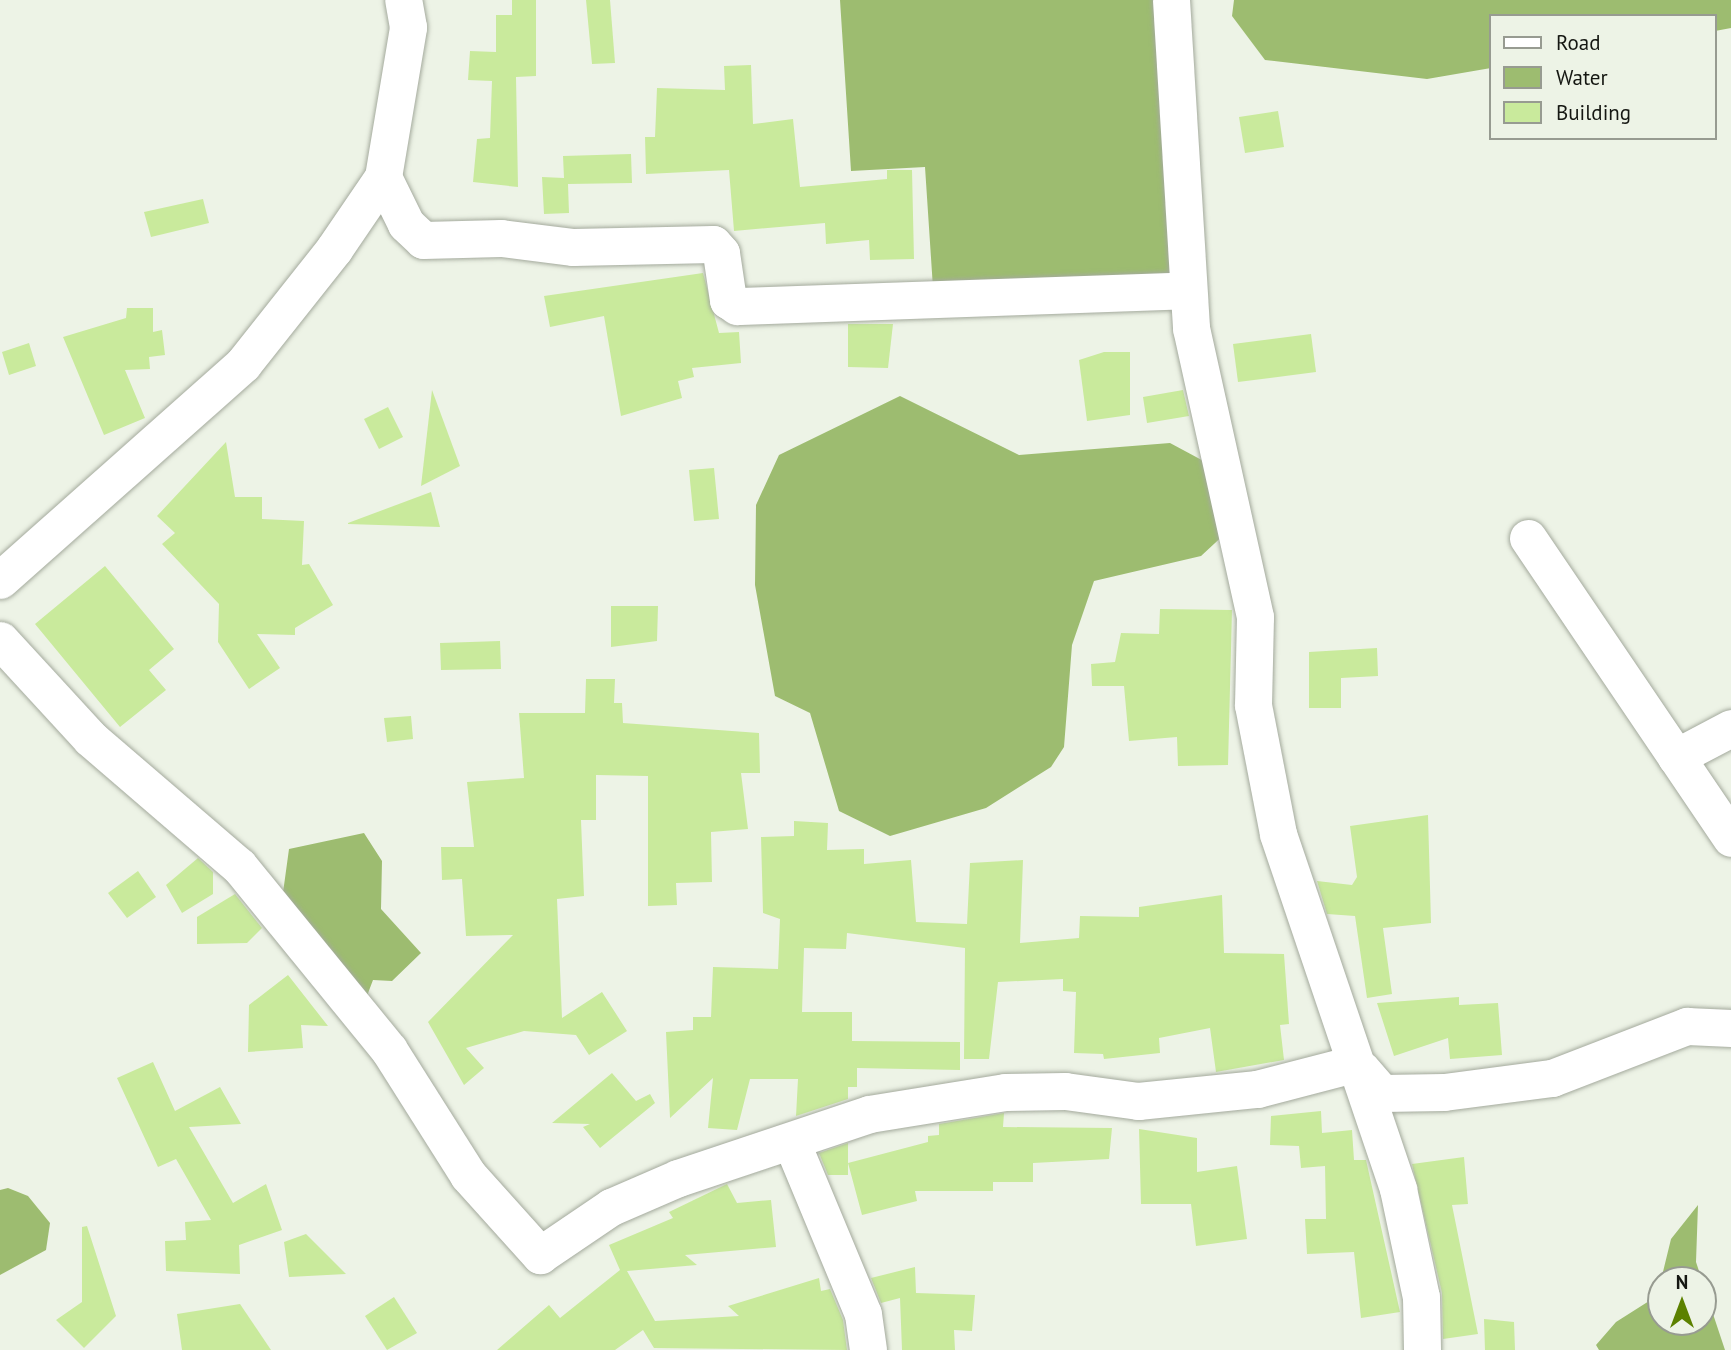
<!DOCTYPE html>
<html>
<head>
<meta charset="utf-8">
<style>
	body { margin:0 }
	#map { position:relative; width:1731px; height:1350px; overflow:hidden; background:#edf3e6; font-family:"PT Sans",sans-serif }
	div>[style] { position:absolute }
	.water>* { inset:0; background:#9dbc70 }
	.building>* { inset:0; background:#c9ea9c }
	.roads { filter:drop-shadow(0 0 2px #a4aa9d) drop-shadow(0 0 2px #a4aa9d) }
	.minor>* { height:37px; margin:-18.5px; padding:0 18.5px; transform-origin:18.5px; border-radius:18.5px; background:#fff }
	span { translate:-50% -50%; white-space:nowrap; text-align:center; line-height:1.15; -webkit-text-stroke:7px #edf3e6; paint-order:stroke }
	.legend { position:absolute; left:1489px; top:14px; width:228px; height:126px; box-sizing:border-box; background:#edf3e6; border:2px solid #979b91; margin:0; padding:9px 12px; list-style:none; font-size:21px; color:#151712 }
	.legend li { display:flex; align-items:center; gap:14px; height:35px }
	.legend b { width:35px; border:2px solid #979b91 }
	.north { position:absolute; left:1647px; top:1266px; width:70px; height:70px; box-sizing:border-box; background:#edf3e6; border:2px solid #979b91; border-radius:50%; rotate:0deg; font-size:19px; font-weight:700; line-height:28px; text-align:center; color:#151712 }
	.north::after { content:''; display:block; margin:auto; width:24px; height:32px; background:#5c8100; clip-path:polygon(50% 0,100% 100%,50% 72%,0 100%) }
</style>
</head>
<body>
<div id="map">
	<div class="water">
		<div style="clip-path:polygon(840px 0,1160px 0,1177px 273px,933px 288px,925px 167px,851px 171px)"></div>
		<div style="clip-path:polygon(1234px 0,1731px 0,1731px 28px,1715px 31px,1715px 16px,1491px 16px,1491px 68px,1427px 79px,1265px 60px,1232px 16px)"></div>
		<div style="clip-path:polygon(900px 396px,1019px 455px,1170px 443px,1211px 465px,1228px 531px,1201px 556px,1094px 581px,1072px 645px,1064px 747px,1051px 767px,986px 808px,890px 836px,839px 811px,810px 713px,775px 696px,755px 585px,756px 505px,779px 455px)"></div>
		<div style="clip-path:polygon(364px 833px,382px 861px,381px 909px,421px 953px,392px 981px,373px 980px,365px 1001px,282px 900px,289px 849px)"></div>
		<div style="clip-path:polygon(8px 1188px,28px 1196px,50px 1223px,46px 1250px,0 1275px,0 1190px)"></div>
		<div style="clip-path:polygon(1698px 1205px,1696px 1262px,1702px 1280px,1661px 1280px,1671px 1239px)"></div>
		<div style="clip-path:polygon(1661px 1280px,1661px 1322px,1703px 1322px,1703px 1284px,1725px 1350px,1599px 1350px,1596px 1345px,1616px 1322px,1657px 1296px)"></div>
	</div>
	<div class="building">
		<div style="clip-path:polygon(512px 0,536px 0,536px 76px,516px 77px,518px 187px,473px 182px,477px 139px,490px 138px,492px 81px,468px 80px,470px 51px,496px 52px,496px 15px,512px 15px)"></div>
		<div style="clip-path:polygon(586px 0,610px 0,615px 63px,592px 64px)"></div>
		<div style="clip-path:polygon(751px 65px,753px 124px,793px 119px,800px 187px,887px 179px,887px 170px,912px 170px,914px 259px,870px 260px,869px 240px,826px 244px,825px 223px,734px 231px,729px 170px,646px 174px,645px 137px,655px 137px,657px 88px,725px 90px,724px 66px)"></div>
		<div style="clip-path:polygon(1278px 111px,1284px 147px,1245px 153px,1239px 117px)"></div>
		<div style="clip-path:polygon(631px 154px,632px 183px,568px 184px,569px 213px,544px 214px,542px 177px,564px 178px,563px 156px)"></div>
		<div style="clip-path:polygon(203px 199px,209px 223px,151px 237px,144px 212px)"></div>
		<div style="clip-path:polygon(703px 273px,719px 333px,739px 332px,741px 363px,692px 368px,694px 377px,678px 381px,682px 398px,621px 416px,604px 316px,550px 327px,544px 296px)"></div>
		<div style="clip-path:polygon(127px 308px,153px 308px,153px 332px,162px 330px,165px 355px,149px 357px,150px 369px,125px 370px,145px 418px,104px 435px,63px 337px,126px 318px)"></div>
		<div style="clip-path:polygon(848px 324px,893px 324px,888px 368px,848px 367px)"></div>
		<div style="clip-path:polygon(1311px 334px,1316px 372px,1238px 382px,1233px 344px)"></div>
		<div style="clip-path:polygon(29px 343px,36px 366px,9px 375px,2px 352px)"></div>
		<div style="clip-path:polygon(1104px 352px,1130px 352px,1130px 415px,1087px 421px,1079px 360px)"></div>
		<div style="clip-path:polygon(432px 390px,460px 466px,421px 486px)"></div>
		<div style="clip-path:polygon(1183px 390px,1189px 416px,1147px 423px,1143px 397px)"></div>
		<div style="clip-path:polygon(388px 407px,403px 437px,379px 449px,364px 419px)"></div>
		<div style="clip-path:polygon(226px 442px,235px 497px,262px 497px,262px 519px,304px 521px,302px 565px,309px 564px,333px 605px,295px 628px,295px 635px,257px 634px,280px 668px,249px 689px,218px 642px,219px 604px,162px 544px,175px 533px,157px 516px)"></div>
		<div style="clip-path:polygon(714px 468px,719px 519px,694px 521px,689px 470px)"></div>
		<div style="clip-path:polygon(431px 492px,440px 527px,348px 524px,348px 523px)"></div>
		<div style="clip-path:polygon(105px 566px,174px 649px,149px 670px,166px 690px,120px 727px,35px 624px)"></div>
		<div style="clip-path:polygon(611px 606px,658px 606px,657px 641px,611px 647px)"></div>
		<div style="clip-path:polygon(1160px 609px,1232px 610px,1228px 765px,1178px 766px,1177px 737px,1129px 741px,1124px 686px,1092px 686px,1091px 664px,1115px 662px,1121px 633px,1159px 634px)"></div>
		<div style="clip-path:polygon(500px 641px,501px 669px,441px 670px,440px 643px)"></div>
		<div style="clip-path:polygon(1377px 648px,1378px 676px,1341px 678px,1341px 708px,1309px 708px,1309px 652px)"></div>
		<div style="clip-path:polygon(586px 679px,615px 679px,614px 703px,622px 703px,623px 723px,759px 733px,760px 773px,741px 773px,748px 829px,711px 832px,712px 882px,676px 883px,677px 905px,648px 906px,648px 776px,596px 775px,596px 820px,581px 820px,584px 896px,557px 899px,562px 1018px,602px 992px,627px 1031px,589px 1055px,576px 1035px,524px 1031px,466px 1048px,484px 1068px,464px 1085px,428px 1022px,513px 935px,466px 936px,462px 879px,442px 880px,441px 847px,474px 847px,467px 782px,524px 778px,519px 713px,585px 713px)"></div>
		<div style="clip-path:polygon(411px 716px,413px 739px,387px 742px,384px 718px)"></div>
		<div style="clip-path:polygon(1428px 815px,1431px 923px,1383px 928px,1392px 994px,1367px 998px,1355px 916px,1327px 914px,1317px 881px,1352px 885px,1357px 877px,1350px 826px)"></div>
		<div style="clip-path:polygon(794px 821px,828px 823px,827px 850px,864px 849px,864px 864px,911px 860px,916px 922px,967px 924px,970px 863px,1023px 860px,1020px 943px,1079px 938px,1080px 916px,1139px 917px,1139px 907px,1222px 895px,1224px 953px,1284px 954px,1289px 1024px,1280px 1025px,1284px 1060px,1216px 1072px,1210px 1028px,1159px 1038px,1160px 1053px,1104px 1059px,1103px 1054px,1074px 1053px,1076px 992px,1063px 991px,1063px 979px,998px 982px,989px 1059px,964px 1059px,965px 948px,847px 933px,846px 949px,804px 948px,802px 1012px,852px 1012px,852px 1041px,960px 1042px,960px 1070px,857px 1068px,857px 1087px,848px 1087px,848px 1099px,796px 1116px,798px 1079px,750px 1079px,737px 1130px,708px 1128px,713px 1078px,670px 1118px,666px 1032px,693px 1030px,693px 1017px,711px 1017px,713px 967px,778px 969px,780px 919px,763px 913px,761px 837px,794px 836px)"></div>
		<div style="clip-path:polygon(198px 858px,213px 872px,213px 894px,182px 913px,166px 885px)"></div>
		<div style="clip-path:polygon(138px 871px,156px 897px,127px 918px,108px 893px)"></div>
		<div style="clip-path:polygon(235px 894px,262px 928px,247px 943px,197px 944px,197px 917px)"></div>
		<div style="clip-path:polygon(288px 975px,328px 1026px,301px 1025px,303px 1048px,248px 1052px,249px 1005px)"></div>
		<div style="clip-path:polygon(1459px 997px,1459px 1005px,1498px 1003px,1502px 1055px,1450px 1059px,1448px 1038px,1394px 1056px,1377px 1003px)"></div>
		<div style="clip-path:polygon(153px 1062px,175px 1111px,220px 1087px,241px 1124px,189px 1127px,233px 1203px,266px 1184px,282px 1230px,239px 1245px,240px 1274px,166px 1271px,165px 1241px,186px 1240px,185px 1222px,211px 1220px,176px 1159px,158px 1167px,117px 1078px)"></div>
		<div style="clip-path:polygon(612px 1073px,636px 1101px,650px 1094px,655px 1103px,600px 1148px,583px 1127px,590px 1124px,552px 1123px)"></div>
		<div style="clip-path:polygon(1321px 1111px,1322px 1133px,1352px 1130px,1354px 1160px,1366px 1160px,1400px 1312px,1361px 1318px,1354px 1252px,1307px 1254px,1305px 1219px,1326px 1219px,1325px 1166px,1301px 1168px,1299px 1146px,1270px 1145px,1271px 1116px)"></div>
		<div style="clip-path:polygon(1004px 1113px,1003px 1127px,1112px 1128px,1109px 1159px,1033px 1163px,1033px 1182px,993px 1182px,993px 1191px,915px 1191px,917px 1201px,862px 1215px,848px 1163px,928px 1142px,928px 1136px,939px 1135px,939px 1124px)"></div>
		<div style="clip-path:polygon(1139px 1129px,1197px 1138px,1197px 1172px,1237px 1166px,1247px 1239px,1196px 1246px,1191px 1204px,1141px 1204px)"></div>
		<div style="clip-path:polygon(848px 1143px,848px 1175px,828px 1175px,819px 1153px)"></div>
		<div style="clip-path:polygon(1464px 1157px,1468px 1204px,1452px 1205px,1478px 1334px,1443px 1339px,1442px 1293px,1412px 1164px)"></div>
		<div style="clip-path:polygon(727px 1184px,737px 1203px,771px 1200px,776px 1247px,685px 1255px,697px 1265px,627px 1271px,655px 1321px,739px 1316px,728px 1306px,819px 1278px,821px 1291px,830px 1289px,843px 1320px,847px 1350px,654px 1348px,643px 1330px,615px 1350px,497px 1350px,549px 1305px,560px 1318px,620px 1270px,609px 1245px,673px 1218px,669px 1212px)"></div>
		<div style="clip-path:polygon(87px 1226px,116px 1316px,84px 1348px,56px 1320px,82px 1302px,82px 1227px)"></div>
		<div style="clip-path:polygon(306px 1234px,346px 1274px,289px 1277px,284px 1242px)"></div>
		<div style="clip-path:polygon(915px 1267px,916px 1293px,975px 1295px,972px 1331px,954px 1330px,955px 1350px,902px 1350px,900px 1298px,881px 1303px,871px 1278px)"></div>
		<div style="clip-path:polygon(394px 1297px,417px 1333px,387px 1350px,365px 1316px)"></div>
		<div style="clip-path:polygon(240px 1304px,271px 1350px,182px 1350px,177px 1314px)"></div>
		<div style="clip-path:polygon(1484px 1319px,1514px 1322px,1515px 1350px,1485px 1350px)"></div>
	</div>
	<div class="roads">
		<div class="minor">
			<div style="left:1171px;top:0;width:329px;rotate:86.5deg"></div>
			<div style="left:1191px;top:328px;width:296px;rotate:77.5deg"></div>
			<div style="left:1255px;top:617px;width:88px;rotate:91.3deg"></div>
			<div style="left:1253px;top:705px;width:131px;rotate:79deg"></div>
			<div style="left:1278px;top:834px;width:375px;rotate:71.3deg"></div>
			<div style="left:1398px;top:1189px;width:110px;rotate:78deg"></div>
			<div style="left:1421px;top:1297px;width:53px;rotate:88.9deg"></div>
			<div style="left:383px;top:177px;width:52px;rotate:63.9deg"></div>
			<div style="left:406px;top:224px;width:23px;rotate:43deg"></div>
			<div style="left:423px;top:240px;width:78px;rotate:-1.5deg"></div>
			<div style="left:501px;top:238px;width:73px;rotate:7.1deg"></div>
			<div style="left:573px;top:247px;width:140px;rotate:-1.2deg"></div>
			<div style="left:713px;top:244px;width:12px;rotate:48deg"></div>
			<div style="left:721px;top:253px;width:48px;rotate:81.5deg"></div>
			<div style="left:728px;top:300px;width:11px;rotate:34deg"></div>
			<div style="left:737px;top:306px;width:451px;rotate:-2deg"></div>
			<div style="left:1528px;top:538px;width:362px;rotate:55.9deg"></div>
			<div style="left:0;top:580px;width:325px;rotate:-41.6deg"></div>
			<div style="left:243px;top:364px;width:147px;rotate:-51.6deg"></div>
			<div style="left:334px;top:249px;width:87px;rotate:-55.8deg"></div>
			<div style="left:383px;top:177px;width:152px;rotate:-80.5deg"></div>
			<div style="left:408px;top:27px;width:27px;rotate:-100deg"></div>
			<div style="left:0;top:640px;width:133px;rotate:47.4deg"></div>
			<div style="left:90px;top:738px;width:196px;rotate:40.7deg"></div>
			<div style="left:239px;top:866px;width:237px;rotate:50.8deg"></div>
			<div style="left:389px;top:1050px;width:148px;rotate:57.7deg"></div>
			<div style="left:468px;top:1175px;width:108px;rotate:48deg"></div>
			<div style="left:540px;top:1255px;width:86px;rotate:-34.1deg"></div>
			<div style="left:611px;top:1207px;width:73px;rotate:-23.4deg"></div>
			<div style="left:678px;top:1178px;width:201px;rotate:-18.5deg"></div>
			<div style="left:869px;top:1114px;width:138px;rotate:-9.2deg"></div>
			<div style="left:1005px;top:1092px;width:60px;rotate:-1deg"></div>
			<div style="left:1065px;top:1091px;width:74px;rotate:7.8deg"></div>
			<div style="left:1138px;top:1101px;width:120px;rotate:-5.8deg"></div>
			<div style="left:1257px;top:1089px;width:91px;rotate:-14.6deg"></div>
			<div style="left:1345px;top:1066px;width:16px;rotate:11deg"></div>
			<div style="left:1361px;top:1069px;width:32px;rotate:49deg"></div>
			<div style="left:1382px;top:1093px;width:62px;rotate:-0.9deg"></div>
			<div style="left:1444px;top:1092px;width:109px;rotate:-7.4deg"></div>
			<div style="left:1552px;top:1078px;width:145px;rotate:-21.1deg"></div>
			<div style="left:1687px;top:1026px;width:44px;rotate:2.6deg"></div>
			<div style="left:1676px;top:757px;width:62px;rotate:-27.8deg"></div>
			<div style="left:791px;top:1141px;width:187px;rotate:67.4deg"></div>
			<div style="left:863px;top:1314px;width:36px;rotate:82deg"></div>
		</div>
	</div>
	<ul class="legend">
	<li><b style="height:9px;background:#fff"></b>Road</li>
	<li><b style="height:19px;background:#9dbc70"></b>Water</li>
	<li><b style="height:19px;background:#c9ea9c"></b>Building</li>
	</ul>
	<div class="north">N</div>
</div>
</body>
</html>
